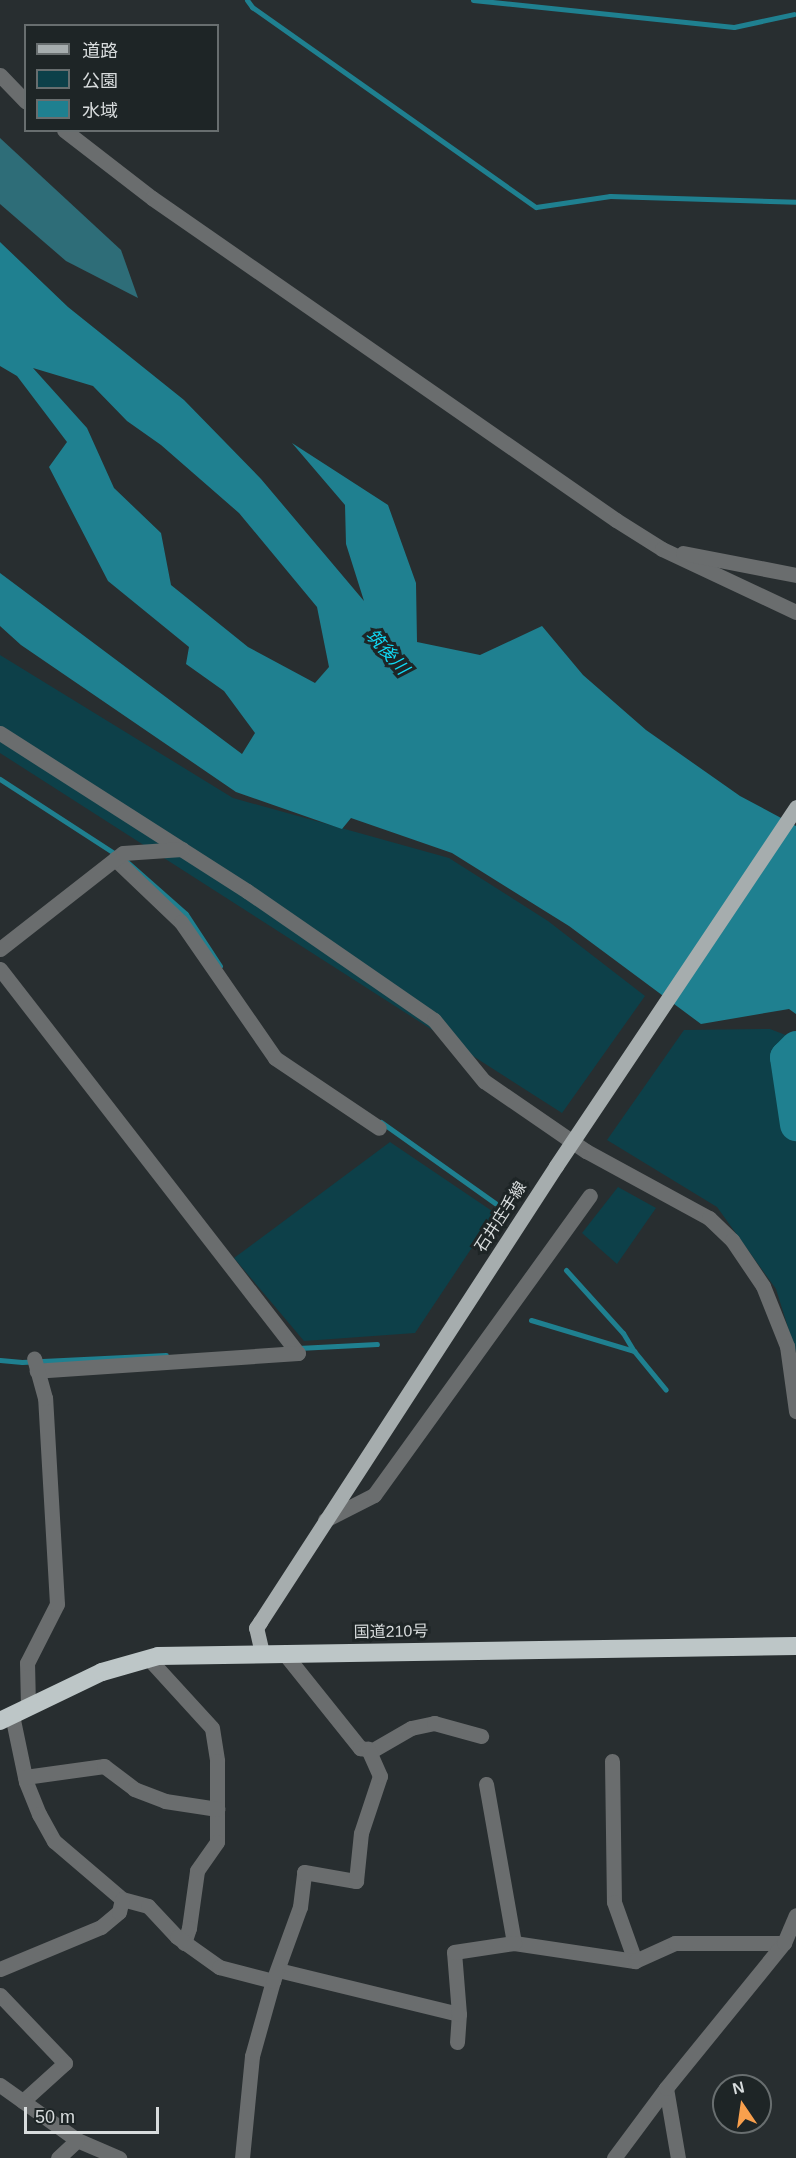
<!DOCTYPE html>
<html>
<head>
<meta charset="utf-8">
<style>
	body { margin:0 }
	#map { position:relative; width:796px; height:2158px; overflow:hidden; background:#282e30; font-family:Helvetica,"Noto Sans JP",sans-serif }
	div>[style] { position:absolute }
	.green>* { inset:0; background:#0d4049 }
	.forest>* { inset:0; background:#2e6d78 }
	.water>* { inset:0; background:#1f8090 }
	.stream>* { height:5px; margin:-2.5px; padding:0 2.5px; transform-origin:2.5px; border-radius:2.5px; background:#1f8090 }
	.river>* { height:33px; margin:-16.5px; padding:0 16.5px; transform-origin:16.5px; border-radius:16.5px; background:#1f8090 }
	.minor>* { height:15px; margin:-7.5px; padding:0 7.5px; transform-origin:7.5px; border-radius:7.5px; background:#6a6d6e }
	.major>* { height:15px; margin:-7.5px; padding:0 7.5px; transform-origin:7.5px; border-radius:7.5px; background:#a6adae }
	.highway>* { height:18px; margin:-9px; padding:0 9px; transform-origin:9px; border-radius:9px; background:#bdc6c7 }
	span { translate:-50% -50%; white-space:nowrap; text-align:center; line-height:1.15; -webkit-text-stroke:6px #1e2526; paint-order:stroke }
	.street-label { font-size:16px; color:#d8dcdd }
	.water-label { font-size:18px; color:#10daf5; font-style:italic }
	.legend { position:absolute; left:24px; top:24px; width:195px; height:108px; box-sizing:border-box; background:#1e2526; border:2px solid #686e6f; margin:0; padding:8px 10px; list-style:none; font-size:18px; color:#d8dcdd }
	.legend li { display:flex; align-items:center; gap:12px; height:30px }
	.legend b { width:30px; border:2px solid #686e6f }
	.north { position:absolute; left:712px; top:2074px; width:60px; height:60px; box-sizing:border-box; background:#1e2526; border:2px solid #686e6f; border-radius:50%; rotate:347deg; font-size:16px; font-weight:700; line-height:24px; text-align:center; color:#d8dcdd }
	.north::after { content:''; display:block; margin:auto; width:21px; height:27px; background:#f9a04d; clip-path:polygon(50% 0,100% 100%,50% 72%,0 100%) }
	.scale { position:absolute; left:24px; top:2107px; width:135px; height:27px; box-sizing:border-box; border:3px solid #d8dcdd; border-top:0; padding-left:8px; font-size:18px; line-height:21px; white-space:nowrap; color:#d8dcdd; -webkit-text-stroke:4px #1e2526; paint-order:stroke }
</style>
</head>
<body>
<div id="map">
	<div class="green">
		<div style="clip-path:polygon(0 655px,233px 798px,449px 858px,548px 921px,645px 996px,562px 1113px,0 753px)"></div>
		<div style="clip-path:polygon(770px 1029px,796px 1039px,796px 1353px,776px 1289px,717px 1207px,607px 1140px,684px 1030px)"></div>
		<div style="clip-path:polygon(390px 1142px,495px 1213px,415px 1333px,304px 1341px,234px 1258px)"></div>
		<div style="clip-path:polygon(618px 1187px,656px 1208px,617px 1264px,582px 1233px)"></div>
	</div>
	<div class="forest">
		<div style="clip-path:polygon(0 138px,121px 250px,138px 298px,66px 261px,0 204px)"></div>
	</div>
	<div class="water">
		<div style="clip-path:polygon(evenodd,0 242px,68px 307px,184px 400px,261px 479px,364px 601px,346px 544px,345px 505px,292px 443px,388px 505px,416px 583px,417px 642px,480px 655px,542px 626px,583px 675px,646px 730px,740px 796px,796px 826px,796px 1014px,789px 1009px,701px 1024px,569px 926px,452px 853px,351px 818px,342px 829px,236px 792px,21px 645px,0 626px,0 573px,242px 754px,255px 733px,224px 691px,186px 664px,189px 647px,108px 581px,49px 467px,67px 442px,17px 376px,0 366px,0 242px,33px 368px,93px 386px,127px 421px,161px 445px,239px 513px,317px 607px,329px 667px,315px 683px,248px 647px,171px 585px,161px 533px,114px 488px,87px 428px,33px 368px)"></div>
	</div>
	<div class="stream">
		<div style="left:247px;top:0;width:9px;rotate:54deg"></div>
		<div style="left:252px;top:7px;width:347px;rotate:35.2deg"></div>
		<div style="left:536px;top:207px;width:75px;rotate:-8.5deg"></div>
		<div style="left:610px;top:196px;width:186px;rotate:1.8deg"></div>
		<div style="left:473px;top:0;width:262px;rotate:5.9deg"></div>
		<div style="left:734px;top:27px;width:61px;rotate:-12.2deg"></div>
		<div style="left:0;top:779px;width:140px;rotate:33deg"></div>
		<div style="left:125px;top:860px;width:81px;rotate:41.5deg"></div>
		<div style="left:186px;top:914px;width:62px;rotate:56.8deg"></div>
		<div style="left:381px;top:1122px;width:140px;rotate:35.4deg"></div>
		<div style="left:566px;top:1270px;width:85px;rotate:47.9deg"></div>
		<div style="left:623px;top:1333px;width:21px;rotate:59deg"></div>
		<div style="left:634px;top:1351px;width:50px;rotate:50.6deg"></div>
		<div style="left:531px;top:1320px;width:108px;rotate:16.8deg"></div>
		<div style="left:298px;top:1348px;width:79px;rotate:-2.9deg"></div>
		<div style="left:0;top:1360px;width:22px;rotate:5deg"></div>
		<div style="left:22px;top:1362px;width:144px;rotate:-2.8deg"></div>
	</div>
	<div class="river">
		<div style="left:796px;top:1047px;width:14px;rotate:135deg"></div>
		<div style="left:786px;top:1057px;width:68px;rotate:81.5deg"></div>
	</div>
	<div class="minor">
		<div style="left:0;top:75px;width:37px;rotate:46deg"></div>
		<div style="left:64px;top:130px;width:111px;rotate:37.7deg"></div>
		<div style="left:152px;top:198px;width:565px;rotate:34.76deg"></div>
		<div style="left:616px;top:520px;width:54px;rotate:32.2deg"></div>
		<div style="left:662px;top:549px;width:148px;rotate:25.2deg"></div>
		<div style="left:683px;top:553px;width:115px;rotate:11deg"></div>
		<div style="left:0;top:733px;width:293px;rotate:32.6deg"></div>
		<div style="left:247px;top:891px;width:227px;rotate:34.6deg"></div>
		<div style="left:434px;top:1020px;width:79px;rotate:50.7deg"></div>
		<div style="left:484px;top:1081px;width:124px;rotate:34.5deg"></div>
		<div style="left:586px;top:1151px;width:140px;rotate:28.6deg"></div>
		<div style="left:709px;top:1218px;width:32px;rotate:44deg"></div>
		<div style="left:732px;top:1240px;width:55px;rotate:56deg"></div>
		<div style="left:763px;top:1286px;width:65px;rotate:68.2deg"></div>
		<div style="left:787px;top:1346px;width:66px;rotate:82.1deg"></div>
		<div style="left:115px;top:859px;width:91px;rotate:43.7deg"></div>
		<div style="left:181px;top:922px;width:165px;rotate:55.3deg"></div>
		<div style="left:275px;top:1058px;width:125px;rotate:33.9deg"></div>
		<div style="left:0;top:949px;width:156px;rotate:-38deg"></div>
		<div style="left:123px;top:853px;width:59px;rotate:-3.9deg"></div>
		<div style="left:0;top:969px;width:486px;rotate:52.2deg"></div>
		<div style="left:298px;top:1353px;width:262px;rotate:176.1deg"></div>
		<div style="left:325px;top:1520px;width:55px;rotate:-27deg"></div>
		<div style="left:374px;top:1495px;width:369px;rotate:-54.2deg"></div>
		<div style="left:284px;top:1653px;width:122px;rotate:51.3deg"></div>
		<div style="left:360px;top:1748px;width:13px;rotate:9deg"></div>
		<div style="left:373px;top:1750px;width:44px;rotate:-30.1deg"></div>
		<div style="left:411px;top:1728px;width:24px;rotate:-12deg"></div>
		<div style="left:434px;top:1723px;width:49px;rotate:15.5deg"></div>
		<div style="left:149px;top:1659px;width:93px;rotate:47.6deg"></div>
		<div style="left:212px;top:1728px;width:33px;rotate:81deg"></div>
		<div style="left:217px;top:1761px;width:81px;rotate:90deg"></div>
		<div style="left:217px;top:1842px;width:35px;rotate:125deg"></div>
		<div style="left:197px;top:1871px;width:58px;rotate:98deg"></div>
		<div style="left:189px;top:1928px;width:16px;rotate:108deg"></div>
		<div style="left:28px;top:1706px;width:43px;rotate:-91.3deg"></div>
		<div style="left:27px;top:1663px;width:66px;rotate:-63deg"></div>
		<div style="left:57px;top:1604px;width:206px;rotate:-93.3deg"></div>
		<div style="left:45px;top:1398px;width:41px;rotate:-105.4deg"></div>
		<div style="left:12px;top:1715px;width:68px;rotate:78.2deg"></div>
		<div style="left:26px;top:1782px;width:35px;rotate:68deg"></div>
		<div style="left:39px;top:1814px;width:31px;rotate:61deg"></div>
		<div style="left:54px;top:1841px;width:89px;rotate:40.5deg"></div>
		<div style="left:122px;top:1899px;width:27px;rotate:15deg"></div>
		<div style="left:148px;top:1906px;width:42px;rotate:46.9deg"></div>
		<div style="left:177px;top:1937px;width:52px;rotate:35.5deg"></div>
		<div style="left:219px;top:1967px;width:56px;rotate:14.5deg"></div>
		<div style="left:612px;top:1761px;width:141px;rotate:89.2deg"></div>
		<div style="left:614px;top:1902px;width:63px;rotate:70.4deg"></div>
		<div style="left:25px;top:1777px;width:80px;rotate:-7.9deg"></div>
		<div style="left:104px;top:1766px;width:38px;rotate:37deg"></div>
		<div style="left:134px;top:1789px;width:33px;rotate:21deg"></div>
		<div style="left:165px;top:1801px;width:53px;rotate:8.7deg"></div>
		<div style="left:486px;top:1784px;width:161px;rotate:80deg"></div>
		<div style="left:514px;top:1943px;width:122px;rotate:8.5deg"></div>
		<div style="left:635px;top:1961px;width:44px;rotate:-24.2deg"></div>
		<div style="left:675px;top:1943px;width:109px"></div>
		<div style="left:0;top:1969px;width:109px;rotate:-22.6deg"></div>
		<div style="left:101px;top:1927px;width:23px;rotate:-40deg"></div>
		<div style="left:119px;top:1912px;width:13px;rotate:-77deg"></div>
		<div style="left:278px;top:1970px;width:186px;rotate:13.7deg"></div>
		<div style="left:0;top:1995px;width:94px;rotate:46.3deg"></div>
		<div style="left:65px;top:2063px;width:57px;rotate:137.9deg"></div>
		<div style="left:457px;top:2042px;width:28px;rotate:-86deg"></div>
		<div style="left:459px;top:2014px;width:62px;rotate:-94.6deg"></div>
		<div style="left:454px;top:1952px;width:61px;rotate:-8.5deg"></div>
		<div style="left:0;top:2085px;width:95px;rotate:35.5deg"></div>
		<div style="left:77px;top:2140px;width:46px;rotate:23.2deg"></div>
		<div style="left:666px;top:2088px;width:71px;rotate:80.3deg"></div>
		<div style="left:58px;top:2158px;width:26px;rotate:-43deg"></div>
		<div style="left:242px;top:2158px;width:102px;rotate:-84.4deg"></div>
		<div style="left:252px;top:2056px;width:78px;rotate:-74.4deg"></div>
		<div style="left:273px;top:1981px;width:79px;rotate:-70deg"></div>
		<div style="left:300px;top:1907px;width:35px;rotate:-83deg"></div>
		<div style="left:304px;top:1872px;width:53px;rotate:9.8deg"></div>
		<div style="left:356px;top:1881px;width:48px;rotate:-84.1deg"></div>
		<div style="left:361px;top:1833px;width:60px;rotate:-71.6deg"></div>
		<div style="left:380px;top:1776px;width:30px;rotate:-114deg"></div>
		<div style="left:614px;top:2158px;width:87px;rotate:-53.4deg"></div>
		<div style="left:666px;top:2088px;width:187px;rotate:-50.9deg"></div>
		<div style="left:784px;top:1943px;width:30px;rotate:-67deg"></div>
	</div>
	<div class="major">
		<div style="left:262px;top:1653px;width:26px;rotate:-103deg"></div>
		<div style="left:256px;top:1628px;width:7px;rotate:-56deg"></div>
		<div style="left:260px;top:1622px;width:544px;rotate:-57.01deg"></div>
		<div style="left:556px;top:1166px;width:432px;rotate:-56.2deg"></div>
	</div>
	<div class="highway">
		<div style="left:0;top:1721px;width:113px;rotate:-25.7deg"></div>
		<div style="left:102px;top:1672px;width:58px;rotate:-15.9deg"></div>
		<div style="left:158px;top:1656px;width:638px;rotate:-0.9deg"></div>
	</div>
	<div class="street-label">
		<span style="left:501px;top:1217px;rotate:-57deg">石井庄手線</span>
		<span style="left:391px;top:1632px;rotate:-1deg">国道210号</span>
	</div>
	<div class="water-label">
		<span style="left:387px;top:652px;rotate:48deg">筑後川</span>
	</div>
	<ul class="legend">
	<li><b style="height:8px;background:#a6adae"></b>道路</li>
	<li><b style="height:16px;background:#0d4049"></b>公園</li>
	<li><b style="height:16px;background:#1f8090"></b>水域</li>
	</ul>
	<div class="north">N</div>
	<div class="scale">50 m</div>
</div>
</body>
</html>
